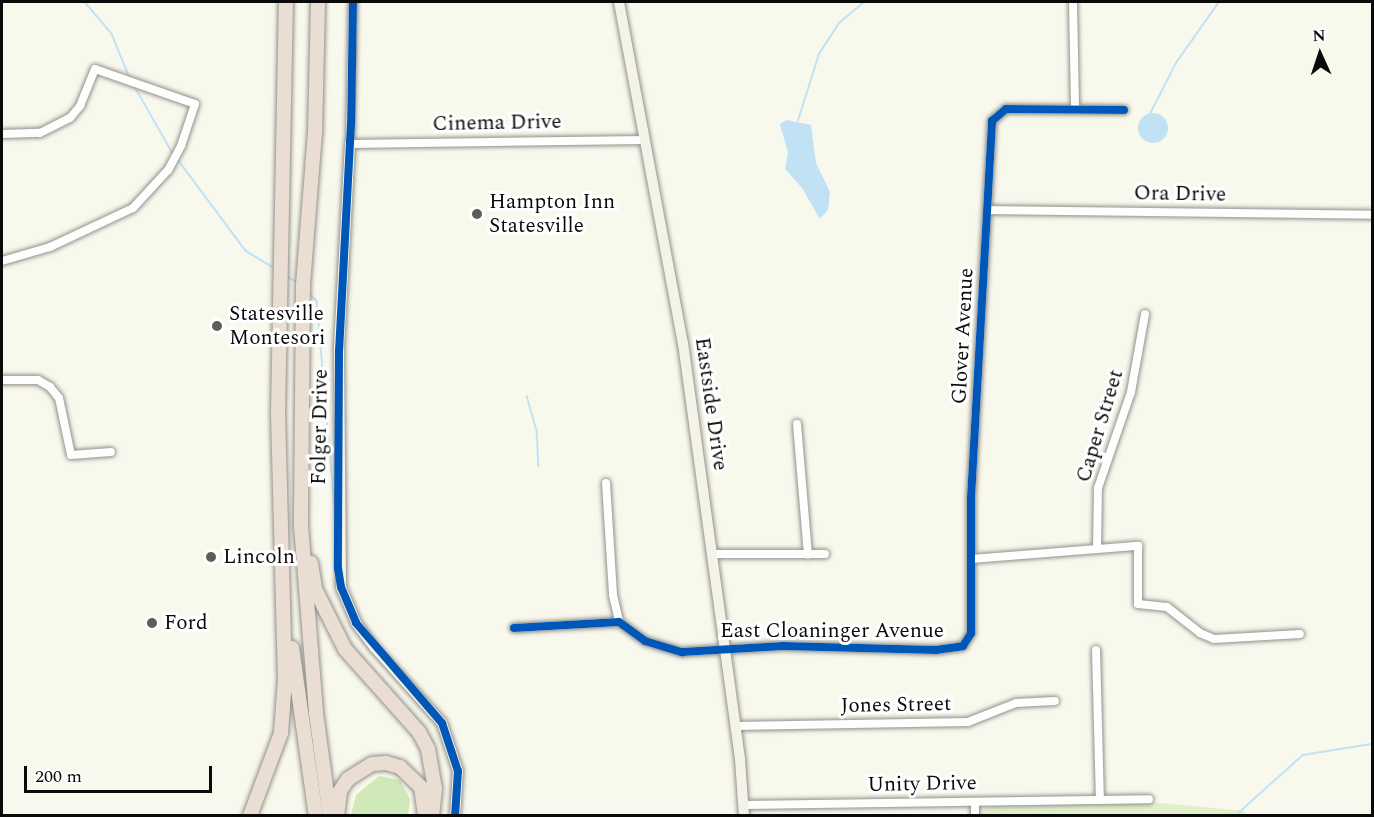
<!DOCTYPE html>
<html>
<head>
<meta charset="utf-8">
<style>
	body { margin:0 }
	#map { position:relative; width:1374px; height:817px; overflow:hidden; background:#f9f8ed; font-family:Spectral,serif }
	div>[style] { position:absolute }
	.green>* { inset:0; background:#e1f0cb }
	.forest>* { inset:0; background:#d0e9b9 }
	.water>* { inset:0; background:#c1e2f5 }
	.round { border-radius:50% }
	.stream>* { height:1.5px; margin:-0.75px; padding:0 0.75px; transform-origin:0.75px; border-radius:0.75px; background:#c1e2f5 }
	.roads { filter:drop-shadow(0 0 2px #92918c) drop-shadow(0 0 2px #92918c) }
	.street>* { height:8px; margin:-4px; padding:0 4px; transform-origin:4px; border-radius:4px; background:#fefefc }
	.secondary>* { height:10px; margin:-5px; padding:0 5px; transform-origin:5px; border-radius:5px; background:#f4f3e7 }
	.highway>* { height:14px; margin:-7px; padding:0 7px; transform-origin:7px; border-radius:7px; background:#eaded2 }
	.cycleway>* { height:8px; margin:-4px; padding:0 4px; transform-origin:4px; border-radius:4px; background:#0057b8 }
	.dots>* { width:16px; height:16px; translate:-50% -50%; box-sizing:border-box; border:3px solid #fff; border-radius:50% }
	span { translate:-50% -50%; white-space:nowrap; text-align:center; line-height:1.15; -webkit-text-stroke:6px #fff; paint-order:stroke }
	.street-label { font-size:21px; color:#0a0a0a }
	.poi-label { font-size:21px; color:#0a0a0a }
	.left { translate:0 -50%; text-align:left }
	.frame { position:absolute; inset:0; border:3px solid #0a0a0a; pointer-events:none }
	.north { position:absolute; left:1290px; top:24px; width:60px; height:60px; -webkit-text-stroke:4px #fff; paint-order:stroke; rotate:357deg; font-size:16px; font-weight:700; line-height:24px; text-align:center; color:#0a0a0a }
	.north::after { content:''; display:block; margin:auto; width:21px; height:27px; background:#0a0a0a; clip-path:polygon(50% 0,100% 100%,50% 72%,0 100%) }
	.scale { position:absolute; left:24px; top:766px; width:188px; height:27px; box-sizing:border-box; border:3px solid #0a0a0a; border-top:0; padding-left:8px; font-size:18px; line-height:21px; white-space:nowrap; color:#0a0a0a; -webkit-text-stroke:4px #fff; paint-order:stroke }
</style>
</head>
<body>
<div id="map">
	<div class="green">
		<div style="clip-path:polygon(1150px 802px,1245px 811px,1246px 815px,982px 816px,986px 807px)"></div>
	</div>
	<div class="forest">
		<div style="clip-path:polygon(379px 776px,400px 780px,410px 799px,408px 815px,351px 815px,356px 795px)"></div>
	</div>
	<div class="water">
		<div class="round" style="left:1138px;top:113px;width:30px;height:30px"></div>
		<div style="clip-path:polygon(787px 120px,811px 125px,816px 163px,830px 192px,828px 210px,820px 219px,802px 188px,785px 169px,788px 153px,780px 124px)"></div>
	</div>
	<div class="stream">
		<div style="left:85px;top:2px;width:42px;rotate:49.8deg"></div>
		<div style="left:112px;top:34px;width:48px;rotate:67.8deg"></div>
		<div style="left:134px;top:85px;width:77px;rotate:60.4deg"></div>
		<div style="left:1149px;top:116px;width:59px;rotate:-63deg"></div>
		<div style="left:1176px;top:63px;width:75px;rotate:-54.8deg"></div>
		<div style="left:798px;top:121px;width:70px;rotate:-72.6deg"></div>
		<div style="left:819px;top:54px;width:37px;rotate:-57deg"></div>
		<div style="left:839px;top:23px;width:33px;rotate:-40deg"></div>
		<div style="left:179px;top:161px;width:112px;rotate:53.3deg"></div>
		<div style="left:246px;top:251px;width:33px;rotate:31deg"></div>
		<div style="left:288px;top:277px;width:10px;rotate:29deg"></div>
		<div style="left:309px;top:293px;width:11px;rotate:45deg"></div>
		<div style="left:317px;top:301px;width:207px;rotate:85deg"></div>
		<div style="left:527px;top:396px;width:35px;rotate:74deg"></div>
		<div style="left:537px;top:430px;width:36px;rotate:87deg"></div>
		<div style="left:1235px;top:816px;width:91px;rotate:-41.9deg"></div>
		<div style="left:1303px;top:755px;width:70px;rotate:-9.1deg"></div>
	</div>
	<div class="roads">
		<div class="street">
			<div style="left:353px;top:2px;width:142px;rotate:91.2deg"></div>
			<div style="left:350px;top:144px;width:295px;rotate:-0.8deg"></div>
			<div style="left:1073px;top:2px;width:107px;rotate:88.9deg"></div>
			<div style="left:2px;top:134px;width:38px;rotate:-2deg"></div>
			<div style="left:40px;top:133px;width:34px;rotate:-27deg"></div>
			<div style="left:70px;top:118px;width:16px;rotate:-50deg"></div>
			<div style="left:80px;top:106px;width:40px;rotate:-68deg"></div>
			<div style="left:95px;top:69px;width:106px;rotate:19.3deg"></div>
			<div style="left:195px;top:104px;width:44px;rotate:108.4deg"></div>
			<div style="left:181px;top:146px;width:27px;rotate:118deg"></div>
			<div style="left:168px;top:170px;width:52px;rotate:132.6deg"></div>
			<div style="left:133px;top:208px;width:92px;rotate:154.8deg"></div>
			<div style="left:50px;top:247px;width:50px;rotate:163.7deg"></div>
			<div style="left:987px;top:210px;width:385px;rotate:0.7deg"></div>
			<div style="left:2px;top:380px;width:36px"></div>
			<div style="left:38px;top:380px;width:14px;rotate:30deg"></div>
			<div style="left:50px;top:387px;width:14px;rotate:51deg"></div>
			<div style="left:59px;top:398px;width:58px;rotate:78.1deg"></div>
			<div style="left:71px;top:455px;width:40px;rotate:-4.3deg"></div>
			<div style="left:797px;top:424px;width:131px;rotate:85.2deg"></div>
			<div style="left:606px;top:483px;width:112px;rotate:86.4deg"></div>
			<div style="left:613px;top:595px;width:28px;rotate:77deg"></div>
			<div style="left:1097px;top:549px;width:61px;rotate:-89.1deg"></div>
			<div style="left:1098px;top:488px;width:102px;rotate:-71deg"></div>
			<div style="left:1131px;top:392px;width:79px;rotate:-79.8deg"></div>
			<div style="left:711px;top:554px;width:114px"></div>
			<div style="left:971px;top:559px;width:168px;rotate:-4.5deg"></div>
			<div style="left:1138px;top:546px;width:58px;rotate:90deg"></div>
			<div style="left:1138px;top:604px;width:29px;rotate:6deg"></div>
			<div style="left:1167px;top:607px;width:42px;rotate:38.2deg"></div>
			<div style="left:1200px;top:633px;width:15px;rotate:23deg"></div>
			<div style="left:1214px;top:639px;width:86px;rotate:-3.3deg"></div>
			<div style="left:514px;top:628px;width:105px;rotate:-3.3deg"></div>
			<div style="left:619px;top:622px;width:32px;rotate:36deg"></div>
			<div style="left:645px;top:641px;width:39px;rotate:17deg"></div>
			<div style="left:682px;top:652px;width:101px;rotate:-3.4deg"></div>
			<div style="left:783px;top:646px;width:153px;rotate:1.5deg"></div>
			<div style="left:936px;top:650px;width:27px;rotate:-8deg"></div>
			<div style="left:963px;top:646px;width:15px;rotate:-58deg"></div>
			<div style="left:971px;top:633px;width:135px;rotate:-90deg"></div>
			<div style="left:971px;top:498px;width:378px;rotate:-86.8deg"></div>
			<div style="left:992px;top:121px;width:18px;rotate:-41deg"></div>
			<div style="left:1006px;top:109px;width:118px;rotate:0.5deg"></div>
			<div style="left:1096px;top:650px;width:150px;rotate:88.5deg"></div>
			<div style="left:735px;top:726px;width:233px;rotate:-1deg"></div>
			<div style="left:968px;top:722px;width:52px;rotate:-21.6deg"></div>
			<div style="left:1016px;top:703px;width:39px;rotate:-3deg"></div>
			<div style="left:744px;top:805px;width:405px;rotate:-0.8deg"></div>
			<div style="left:975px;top:816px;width:14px;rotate:-90deg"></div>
		</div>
		<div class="secondary">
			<div style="left:619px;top:2px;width:347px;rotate:79.4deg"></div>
			<div style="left:683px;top:343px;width:420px;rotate:82.2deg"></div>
			<div style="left:740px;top:759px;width:57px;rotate:86deg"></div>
			<div style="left:350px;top:144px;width:206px;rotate:93.1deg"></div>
			<div style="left:339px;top:350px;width:237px;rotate:89.5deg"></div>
			<div style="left:341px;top:587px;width:39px;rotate:67deg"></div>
			<div style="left:356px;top:623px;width:31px;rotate:53deg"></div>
			<div style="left:375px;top:648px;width:101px;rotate:48.2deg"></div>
			<div style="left:442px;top:723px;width:51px;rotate:71.6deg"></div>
			<div style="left:458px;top:771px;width:45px;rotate:93.8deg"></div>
		</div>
		<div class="highway">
			<div style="left:318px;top:2px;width:130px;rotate:91.3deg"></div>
			<div style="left:315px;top:132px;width:154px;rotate:94.5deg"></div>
			<div style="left:303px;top:286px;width:240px;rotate:90.5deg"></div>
			<div style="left:301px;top:526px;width:188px;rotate:85.4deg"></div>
			<div style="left:316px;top:713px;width:104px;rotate:82.3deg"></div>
			<div style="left:311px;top:563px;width:26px;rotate:81deg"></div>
			<div style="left:315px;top:589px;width:67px;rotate:63.4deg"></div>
			<div style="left:345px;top:649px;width:111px;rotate:48.3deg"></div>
			<div style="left:419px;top:732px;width:19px;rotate:62deg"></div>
			<div style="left:428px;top:749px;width:40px;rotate:80deg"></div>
			<div style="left:435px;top:788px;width:28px;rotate:96deg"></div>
			<div style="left:292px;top:648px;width:170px;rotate:81.9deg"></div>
			<div style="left:250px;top:816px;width:89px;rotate:-69.5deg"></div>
			<div style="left:281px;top:733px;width:53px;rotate:-85.7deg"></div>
			<div style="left:285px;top:680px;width:266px;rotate:-91.5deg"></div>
			<div style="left:278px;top:414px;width:412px;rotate:-88.9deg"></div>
			<div style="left:337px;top:816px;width:25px;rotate:-83deg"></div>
			<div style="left:340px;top:791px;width:14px;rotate:-56deg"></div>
			<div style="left:348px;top:779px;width:28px;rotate:-32deg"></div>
			<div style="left:372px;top:764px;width:14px;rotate:-4deg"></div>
			<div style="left:386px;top:763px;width:15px;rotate:16deg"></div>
			<div style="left:400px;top:767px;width:29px;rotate:44deg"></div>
			<div style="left:421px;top:787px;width:29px;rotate:82deg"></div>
		</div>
	</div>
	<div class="cycleway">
		<div style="left:353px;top:2px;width:121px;rotate:90.9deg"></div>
		<div style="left:351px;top:123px;width:227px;rotate:93deg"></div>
		<div style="left:339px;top:350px;width:218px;rotate:90.3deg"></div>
		<div style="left:338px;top:568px;width:19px;rotate:81deg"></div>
		<div style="left:341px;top:587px;width:39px;rotate:67deg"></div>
		<div style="left:356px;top:623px;width:132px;rotate:49.3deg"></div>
		<div style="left:442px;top:723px;width:51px;rotate:71.6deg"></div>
		<div style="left:458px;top:771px;width:45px;rotate:93.8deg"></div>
		<div style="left:514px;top:628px;width:105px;rotate:-3.3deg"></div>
		<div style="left:619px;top:622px;width:32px;rotate:36deg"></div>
		<div style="left:645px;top:641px;width:39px;rotate:17deg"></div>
		<div style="left:682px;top:652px;width:101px;rotate:-3.4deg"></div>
		<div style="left:783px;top:646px;width:153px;rotate:1.5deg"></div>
		<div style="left:936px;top:650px;width:27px;rotate:-8deg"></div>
		<div style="left:963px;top:646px;width:15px;rotate:-58deg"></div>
		<div style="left:971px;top:633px;width:135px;rotate:-90deg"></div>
		<div style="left:971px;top:498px;width:378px;rotate:-86.8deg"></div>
		<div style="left:992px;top:121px;width:18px;rotate:-41deg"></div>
		<div style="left:1006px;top:109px;width:118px;rotate:0.5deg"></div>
	</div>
	<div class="dots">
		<div style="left:477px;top:214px;background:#5e5d59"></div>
		<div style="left:217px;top:326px;background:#5e5d59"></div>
		<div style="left:211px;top:557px;background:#5e5d59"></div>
		<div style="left:152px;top:623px;background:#5e5d59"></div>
	</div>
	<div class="street-label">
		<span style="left:497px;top:123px;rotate:-1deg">Cinema Drive</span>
		<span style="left:1180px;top:194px;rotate:1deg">Ora Drive</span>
		<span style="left:963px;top:336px;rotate:-87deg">Glover Avenue</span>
		<span style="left:711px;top:404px;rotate:82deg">Eastside Drive</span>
		<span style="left:1100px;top:426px;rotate:-73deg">Caper Street</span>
		<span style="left:320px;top:427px;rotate:-89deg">Folger Drive</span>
		<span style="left:832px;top:631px">East Cloaninger Avenue</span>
		<span style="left:896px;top:705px;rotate:-1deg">Jones Street</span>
		<span style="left:922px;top:784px;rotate:-1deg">Unity Drive</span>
	</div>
	<div class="poi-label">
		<span class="left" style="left:489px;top:214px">Hampton Inn<br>Statesville</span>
		<span class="left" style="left:229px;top:326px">Statesville<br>Montesori</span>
		<span class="left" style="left:223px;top:557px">Lincoln</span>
		<span class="left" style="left:164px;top:623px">Ford</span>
	</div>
	<div class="frame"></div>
	<div class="north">N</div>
	<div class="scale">200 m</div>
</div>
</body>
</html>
